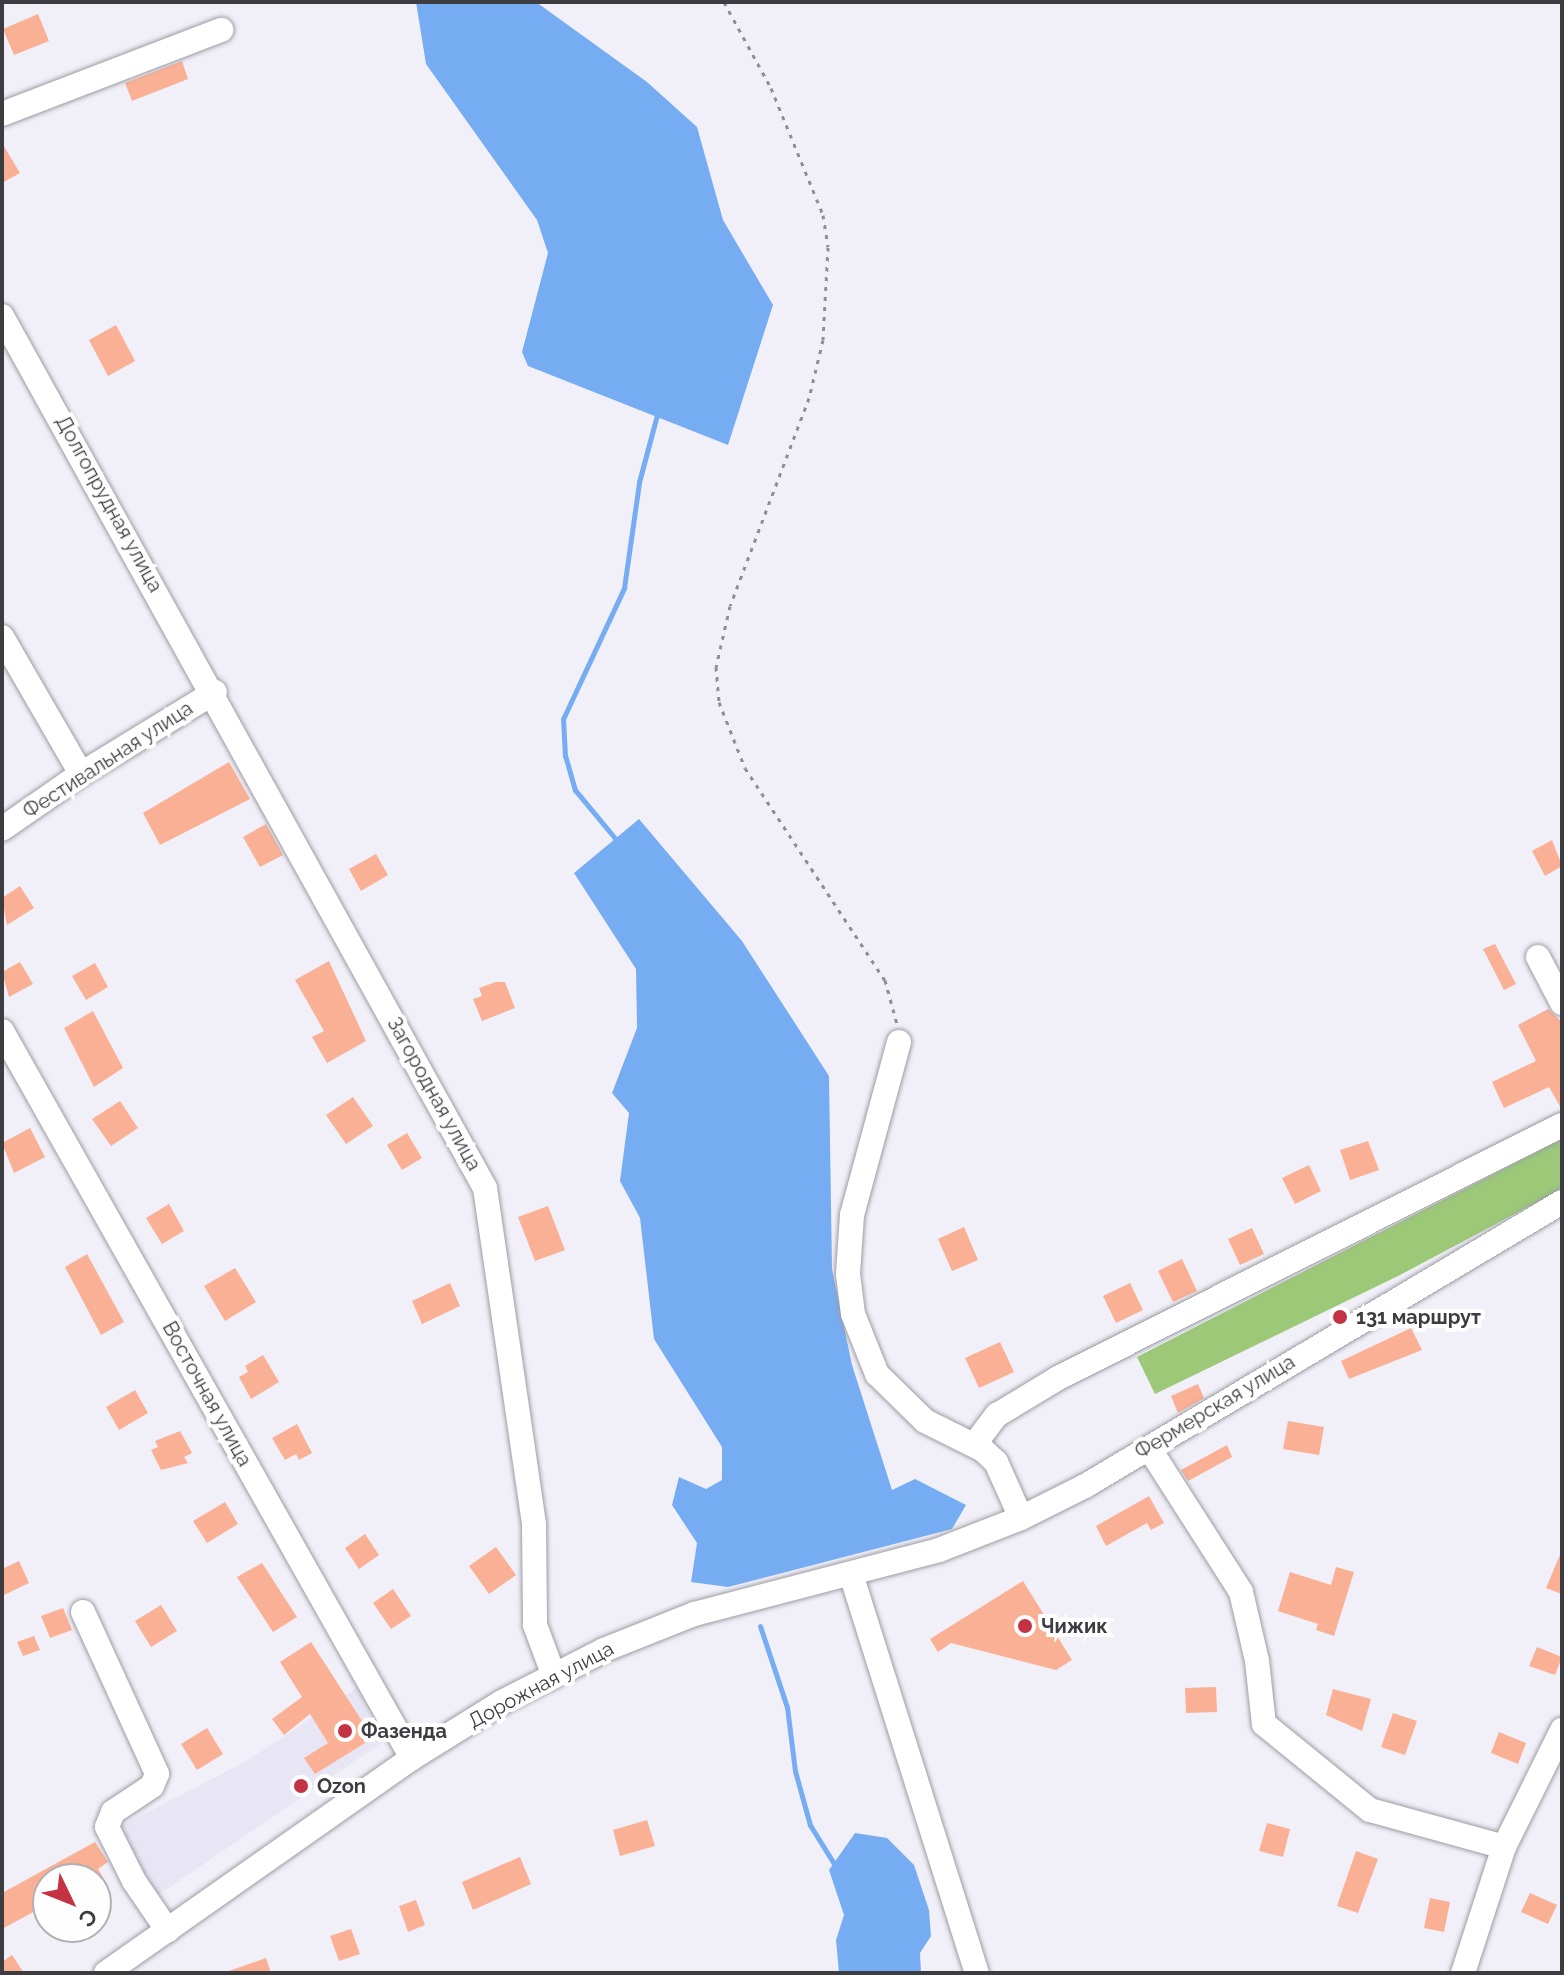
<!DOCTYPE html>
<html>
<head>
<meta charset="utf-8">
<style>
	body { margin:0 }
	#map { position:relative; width:1564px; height:1975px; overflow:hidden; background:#f1f0f9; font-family:Raleway,sans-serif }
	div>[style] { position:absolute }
	.built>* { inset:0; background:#e8e5f5 }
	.forest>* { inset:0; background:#9cc878 }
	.water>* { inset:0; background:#76adf2 }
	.stream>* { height:5px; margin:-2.5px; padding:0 2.5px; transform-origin:2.5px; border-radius:2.5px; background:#76adf2 }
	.building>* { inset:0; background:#f9b095 }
	.path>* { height:3px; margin-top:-1.5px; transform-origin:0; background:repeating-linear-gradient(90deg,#8f8e94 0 4px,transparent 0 10px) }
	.roads { filter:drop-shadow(0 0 2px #9d9ca4) drop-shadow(0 0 2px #9d9ca4) }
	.minor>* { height:24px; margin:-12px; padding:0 12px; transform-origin:12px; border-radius:12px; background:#fff }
	.dots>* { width:22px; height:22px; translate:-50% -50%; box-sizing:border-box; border:4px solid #fefefe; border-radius:50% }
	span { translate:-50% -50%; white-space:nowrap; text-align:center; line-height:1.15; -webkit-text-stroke:8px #fefefe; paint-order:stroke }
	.street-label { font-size:20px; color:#3d3c40 }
	.poi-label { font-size:20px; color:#3d3c40; font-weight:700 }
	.left { translate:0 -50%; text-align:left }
	.frame { position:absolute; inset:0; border:4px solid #3d3c40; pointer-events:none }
	.north { position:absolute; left:32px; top:1863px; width:80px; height:80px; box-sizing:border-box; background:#fefefe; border:2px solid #b1b0b2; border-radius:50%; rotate:133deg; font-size:22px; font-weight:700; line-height:32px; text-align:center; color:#3d3c40 }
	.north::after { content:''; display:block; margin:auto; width:28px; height:36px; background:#c33343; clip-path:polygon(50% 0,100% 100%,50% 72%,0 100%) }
</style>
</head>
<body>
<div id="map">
	<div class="built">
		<div style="clip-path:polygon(357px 1688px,383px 1742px,158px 1895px,127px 1861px,117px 1828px,243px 1763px)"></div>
	</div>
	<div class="forest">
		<div style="clip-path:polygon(1562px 1139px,1562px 1189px,1400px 1275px,1155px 1394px,1137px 1357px)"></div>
	</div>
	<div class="water">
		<div style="clip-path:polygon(416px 2px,536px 2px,647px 82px,697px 127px,723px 220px,773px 305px,728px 445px,528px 366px,522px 352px,548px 253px,537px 220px,426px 64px)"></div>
		<div style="clip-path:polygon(639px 819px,742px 941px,829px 1076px,832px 1269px,852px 1365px,892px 1490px,915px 1479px,966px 1505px,952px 1529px,728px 1587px,691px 1582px,697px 1543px,672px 1505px,679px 1477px,706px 1489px,722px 1480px,722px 1447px,654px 1339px,640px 1218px,620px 1181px,629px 1113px,612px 1093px,637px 1028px,636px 969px,574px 873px)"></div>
		<div style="clip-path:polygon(855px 1833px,887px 1838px,914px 1865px,929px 1910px,931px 1936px,920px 1953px,921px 1973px,839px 1973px,836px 1940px,844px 1915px,829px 1870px)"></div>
	</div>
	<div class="stream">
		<div style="left:619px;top:843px;width:69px;rotate:-129.7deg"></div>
		<div style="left:575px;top:790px;width:35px;rotate:-106deg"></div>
		<div style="left:565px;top:756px;width:37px;rotate:-93deg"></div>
		<div style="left:563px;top:719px;width:145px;rotate:-65deg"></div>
		<div style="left:624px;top:588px;width:107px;rotate:-81.9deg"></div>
		<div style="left:639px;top:482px;width:73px;rotate:-75deg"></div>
		<div style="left:760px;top:1626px;width:85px;rotate:71.6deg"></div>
		<div style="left:787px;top:1707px;width:64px;rotate:82.9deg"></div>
		<div style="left:795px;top:1771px;width:56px;rotate:74.5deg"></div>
		<div style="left:810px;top:1825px;width:49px;rotate:58.2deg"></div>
	</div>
	<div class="building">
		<div style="clip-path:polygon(38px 14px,49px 41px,14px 55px,3px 29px)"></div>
		<div style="clip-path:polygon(182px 61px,188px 79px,132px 101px,125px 83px)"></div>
		<div style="clip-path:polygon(2px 143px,20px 173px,2px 183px)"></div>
		<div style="clip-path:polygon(116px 325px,135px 361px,108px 376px,89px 340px)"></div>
		<div style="clip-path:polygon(229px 762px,250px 799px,160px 845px,143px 813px)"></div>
		<div style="clip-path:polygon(266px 824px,283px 855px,260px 867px,243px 837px)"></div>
		<div style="clip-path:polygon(1552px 840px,1562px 866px,1545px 876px,1532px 851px)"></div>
		<div style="clip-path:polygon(376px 854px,388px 875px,361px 891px,349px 869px)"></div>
		<div style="clip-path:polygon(20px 886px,34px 908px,7px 925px,2px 898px)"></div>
		<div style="clip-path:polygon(1495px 944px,1516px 984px,1504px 990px,1483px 949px)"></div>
		<div style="clip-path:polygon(329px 961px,366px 1041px,327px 1063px,312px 1037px,324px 1031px,295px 980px)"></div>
		<div style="clip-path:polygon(20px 962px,33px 984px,9px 997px,2px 972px)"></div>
		<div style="clip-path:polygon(95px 963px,108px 987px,86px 1000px,72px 976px)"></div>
		<div style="clip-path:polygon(496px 982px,505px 982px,515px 1008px,482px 1021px,473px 999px,482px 996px,479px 988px)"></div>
		<div style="clip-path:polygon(1548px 1009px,1562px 1022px,1562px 1110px,1549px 1087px,1504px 1108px,1492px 1082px,1536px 1061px,1518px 1025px)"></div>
		<div style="clip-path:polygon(93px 1011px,123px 1068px,94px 1087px,64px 1028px)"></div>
		<div style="clip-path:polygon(353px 1097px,373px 1126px,346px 1144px,326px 1115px)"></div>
		<div style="clip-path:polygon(120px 1101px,138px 1128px,111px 1146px,92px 1119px)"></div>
		<div style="clip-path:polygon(30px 1128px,45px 1157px,14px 1173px,2px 1143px)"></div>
		<div style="clip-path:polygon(407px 1133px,422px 1158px,402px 1170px,387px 1145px)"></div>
		<div style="clip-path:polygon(1368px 1141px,1379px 1170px,1350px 1180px,1340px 1150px)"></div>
		<div style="clip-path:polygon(1309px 1165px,1321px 1191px,1295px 1204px,1282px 1178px)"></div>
		<div style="clip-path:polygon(169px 1204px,184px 1231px,162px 1244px,146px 1218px)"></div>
		<div style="clip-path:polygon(548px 1206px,565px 1250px,535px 1261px,518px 1217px)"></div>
		<div style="clip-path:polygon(964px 1227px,978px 1260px,952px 1271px,938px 1239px)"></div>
		<div style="clip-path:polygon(1252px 1228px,1264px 1254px,1240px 1265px,1228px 1239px)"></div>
		<div style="clip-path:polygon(87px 1254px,124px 1322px,101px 1335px,65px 1267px)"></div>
		<div style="clip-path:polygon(1182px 1259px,1197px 1291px,1173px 1302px,1158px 1271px)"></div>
		<div style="clip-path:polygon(235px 1268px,256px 1302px,225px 1321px,204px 1286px)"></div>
		<div style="clip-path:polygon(450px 1283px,460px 1306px,422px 1324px,412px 1301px)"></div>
		<div style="clip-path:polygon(1130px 1283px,1143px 1310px,1116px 1323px,1103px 1296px)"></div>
		<div style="clip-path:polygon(1411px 1328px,1422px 1350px,1349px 1379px,1341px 1361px)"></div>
		<div style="clip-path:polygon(1000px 1342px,1014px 1372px,979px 1388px,965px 1358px)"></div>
		<div style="clip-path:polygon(263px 1355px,279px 1382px,251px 1399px,239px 1377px,248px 1372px,245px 1366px)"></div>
		<div style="clip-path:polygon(1198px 1384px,1204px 1398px,1178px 1413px,1171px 1396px)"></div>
		<div style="clip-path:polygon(135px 1390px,148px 1413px,119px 1430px,106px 1407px)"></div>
		<div style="clip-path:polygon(1288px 1421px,1324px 1427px,1319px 1455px,1283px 1449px)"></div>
		<div style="clip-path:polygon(297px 1424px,312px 1453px,299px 1460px,296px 1454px,285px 1460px,272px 1438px)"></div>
		<div style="clip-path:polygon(180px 1431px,192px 1453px,184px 1457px,188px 1463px,161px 1470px,151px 1450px,158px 1447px,155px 1441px)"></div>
		<div style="clip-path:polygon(1227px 1445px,1232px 1457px,1188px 1481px,1181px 1470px)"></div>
		<div style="clip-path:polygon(1149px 1496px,1164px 1523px,1151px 1530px,1147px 1523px,1106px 1546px,1096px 1526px)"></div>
		<div style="clip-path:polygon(225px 1502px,238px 1524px,207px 1543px,193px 1521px)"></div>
		<div style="clip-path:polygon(365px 1534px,379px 1555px,359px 1569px,345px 1548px)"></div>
		<div style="clip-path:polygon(496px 1547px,516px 1575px,489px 1594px,469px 1566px)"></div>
		<div style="clip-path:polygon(1562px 1550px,1562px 1594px,1546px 1588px)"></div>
		<div style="clip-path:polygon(19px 1561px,29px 1583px,2px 1596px,2px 1569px)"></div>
		<div style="clip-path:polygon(262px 1563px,297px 1617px,273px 1632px,237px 1577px)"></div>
		<div style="clip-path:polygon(1336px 1567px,1354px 1572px,1334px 1636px,1316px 1630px,1318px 1624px,1278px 1611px,1290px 1572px,1331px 1585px)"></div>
		<div style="clip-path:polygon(1023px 1581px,1072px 1660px,1056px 1670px,951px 1643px,938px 1652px,930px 1639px)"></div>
		<div style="clip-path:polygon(393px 1589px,411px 1616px,391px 1629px,373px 1603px)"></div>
		<div style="clip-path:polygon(161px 1605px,177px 1631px,151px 1647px,135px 1621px)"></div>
		<div style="clip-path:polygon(63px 1608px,72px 1630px,50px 1638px,41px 1616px)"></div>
		<div style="clip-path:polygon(34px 1636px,40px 1650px,23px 1656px,17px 1642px)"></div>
		<div style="clip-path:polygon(311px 1642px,373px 1738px,315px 1774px,304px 1758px,328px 1743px,310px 1714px,284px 1735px,272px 1719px,302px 1697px,280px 1662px)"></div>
		<div style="clip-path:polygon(1537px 1647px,1562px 1657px,1555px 1675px,1529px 1666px)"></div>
		<div style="clip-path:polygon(1216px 1687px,1217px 1712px,1186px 1713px,1185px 1688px)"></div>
		<div style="clip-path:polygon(1333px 1689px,1371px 1699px,1362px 1731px,1326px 1715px)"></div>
		<div style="clip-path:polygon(1393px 1713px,1417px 1721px,1405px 1755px,1381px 1747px)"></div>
		<div style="clip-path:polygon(207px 1728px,223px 1754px,197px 1770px,181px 1744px)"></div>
		<div style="clip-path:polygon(1499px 1732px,1526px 1743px,1518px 1764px,1491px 1753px)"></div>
		<div style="clip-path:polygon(647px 1820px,655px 1846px,620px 1856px,613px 1830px)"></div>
		<div style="clip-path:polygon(1267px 1823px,1290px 1829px,1283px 1857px,1259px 1851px)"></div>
		<div style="clip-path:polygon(95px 1842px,108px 1862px,98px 1869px,104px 1879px,48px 1879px,48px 1904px,2px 1929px,2px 1893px)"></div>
		<div style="clip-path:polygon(1356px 1851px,1378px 1859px,1358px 1913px,1337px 1906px)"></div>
		<div style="clip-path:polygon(520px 1857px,531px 1884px,473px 1910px,462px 1882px)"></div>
		<div style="clip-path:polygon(1530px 1893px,1557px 1905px,1548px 1924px,1521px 1912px)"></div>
		<div style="clip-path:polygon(1430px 1898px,1450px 1902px,1444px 1932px,1424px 1928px)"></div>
		<div style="clip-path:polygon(416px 1900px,425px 1925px,408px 1932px,399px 1906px)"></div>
		<div style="clip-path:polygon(351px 1929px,360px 1954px,339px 1961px,330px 1936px)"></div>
		<div style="clip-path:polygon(12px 1955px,24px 1973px,2px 1973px,2px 1962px)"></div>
		<div style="clip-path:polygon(266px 1958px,271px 1973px,230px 1973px,229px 1971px)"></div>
	</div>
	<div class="path">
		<div style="left:724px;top:2px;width:98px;rotate:61.3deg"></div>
		<div style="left:771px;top:88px;width:137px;rotate:67.7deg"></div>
		<div style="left:823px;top:215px;width:32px;rotate:81deg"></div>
		<div style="left:828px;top:247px;width:93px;rotate:93.1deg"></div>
		<div style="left:823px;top:340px;width:60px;rotate:103.6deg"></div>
		<div style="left:809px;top:398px;width:222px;rotate:110.8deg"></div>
		<div style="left:730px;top:606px;width:63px;rotate:102.9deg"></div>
		<div style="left:716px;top:667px;width:35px;rotate:85deg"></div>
		<div style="left:719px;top:702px;width:71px;rotate:68.5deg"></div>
		<div style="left:745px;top:768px;width:254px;rotate:56.6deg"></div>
		<div style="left:885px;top:980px;width:46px;rotate:74.7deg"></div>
	</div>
	<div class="roads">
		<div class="minor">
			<div style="left:2px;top:114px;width:235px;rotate:-21deg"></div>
			<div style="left:2px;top:316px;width:997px;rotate:61.02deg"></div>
			<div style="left:485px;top:1188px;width:340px;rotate:81.7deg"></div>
			<div style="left:534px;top:1524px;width:101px;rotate:89.4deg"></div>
			<div style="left:535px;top:1625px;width:54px;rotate:69.6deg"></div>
			<div style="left:2px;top:637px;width:158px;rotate:60deg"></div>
			<div style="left:2px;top:829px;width:96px;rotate:-34.8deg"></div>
			<div style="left:81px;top:774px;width:157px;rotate:-31.5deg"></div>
			<div style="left:1538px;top:957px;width:52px;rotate:62.4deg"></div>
			<div style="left:2px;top:1031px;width:835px;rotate:60.58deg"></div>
			<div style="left:899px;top:1042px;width:179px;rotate:105.2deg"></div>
			<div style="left:852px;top:1215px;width:59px;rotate:93.9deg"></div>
			<div style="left:848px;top:1274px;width:40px;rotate:82.9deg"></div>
			<div style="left:853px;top:1314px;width:65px;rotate:68.2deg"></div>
			<div style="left:877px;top:1374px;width:67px;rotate:44.4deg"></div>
			<div style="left:925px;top:1421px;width:65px;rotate:26.6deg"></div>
			<div style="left:983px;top:1450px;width:18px;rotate:43deg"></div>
			<div style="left:996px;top:1462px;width:61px;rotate:65.9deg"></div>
			<div style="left:974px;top:1445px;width:38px;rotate:-53deg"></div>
			<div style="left:997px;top:1415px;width:71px;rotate:-31.2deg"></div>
			<div style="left:1058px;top:1378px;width:564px;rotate:-26.66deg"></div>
			<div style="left:1149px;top:1448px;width:171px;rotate:57.4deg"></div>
			<div style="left:1241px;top:1592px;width:71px;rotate:76.9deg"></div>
			<div style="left:1257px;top:1661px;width:63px;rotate:83.7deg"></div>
			<div style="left:1264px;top:1724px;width:136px;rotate:39.1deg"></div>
			<div style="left:1370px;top:1810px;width:139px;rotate:15.4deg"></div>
			<div style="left:1504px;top:1847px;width:131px;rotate:-63.6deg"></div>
			<div style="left:851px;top:1574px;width:418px;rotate:72.5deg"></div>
			<div style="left:83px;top:1612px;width:178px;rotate:65.4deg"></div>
			<div style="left:157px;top:1774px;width:13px;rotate:113deg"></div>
			<div style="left:152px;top:1786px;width:47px;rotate:146.3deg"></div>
			<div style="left:113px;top:1812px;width:16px;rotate:112deg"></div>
			<div style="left:107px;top:1827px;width:60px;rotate:63.4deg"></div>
			<div style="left:134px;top:1881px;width:60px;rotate:55.8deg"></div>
			<div style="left:106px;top:1973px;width:374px;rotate:-35.1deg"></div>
			<div style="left:412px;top:1758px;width:106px;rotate:-31.9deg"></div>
			<div style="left:502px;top:1702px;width:114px;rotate:-27deg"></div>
			<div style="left:604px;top:1650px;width:97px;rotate:-21.8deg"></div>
			<div style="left:694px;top:1614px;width:253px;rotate:-14.6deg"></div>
			<div style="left:939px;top:1550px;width:88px;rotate:-21.3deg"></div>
			<div style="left:1021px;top:1518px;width:72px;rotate:-26.6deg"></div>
			<div style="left:1085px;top:1486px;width:555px;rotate:-30.77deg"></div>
			<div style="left:1463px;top:1973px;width:133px;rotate:-72deg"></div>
		</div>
	</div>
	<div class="dots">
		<div style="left:1340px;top:1317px;background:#c33343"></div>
		<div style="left:1025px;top:1626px;background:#c33343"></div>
		<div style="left:345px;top:1731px;background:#c33343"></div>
		<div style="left:301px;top:1786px;background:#c33343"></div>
	</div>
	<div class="street-label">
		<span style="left:109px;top:504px;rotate:61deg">Долгопрудная улица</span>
		<span style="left:108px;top:760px;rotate:-33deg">Фестивальная улица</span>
		<span style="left:434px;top:1094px;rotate:61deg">Загородная улица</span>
		<span style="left:207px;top:1394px;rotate:61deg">Восточная улица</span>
		<span style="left:1215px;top:1407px;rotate:-31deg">Фермерская улица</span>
		<span style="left:541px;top:1685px;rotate:-28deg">Дорожная улица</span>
	</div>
	<div class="poi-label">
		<span class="left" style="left:1356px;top:1317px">131 маршрут</span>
		<span class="left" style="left:1041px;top:1626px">Чижик</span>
		<span class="left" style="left:361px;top:1731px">Фазенда</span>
		<span class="left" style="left:317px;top:1786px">Ozon</span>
	</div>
	<div class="frame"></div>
	<div class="north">С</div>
</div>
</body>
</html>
